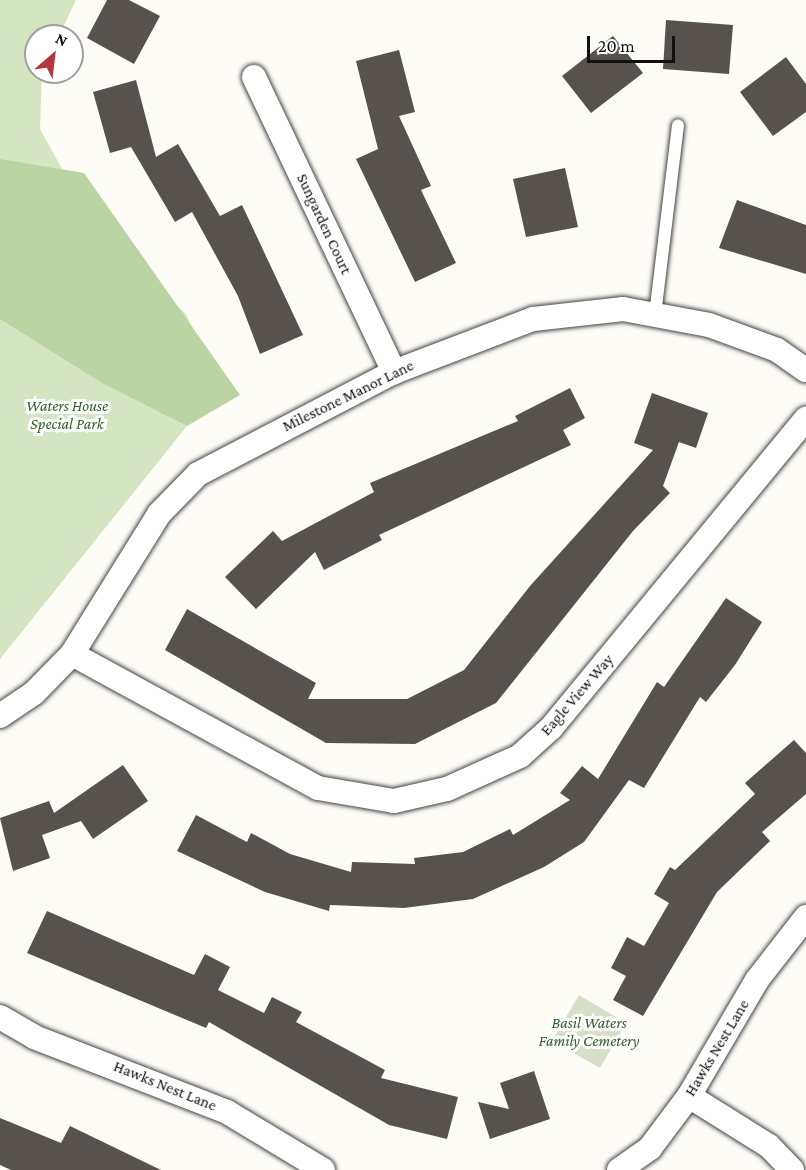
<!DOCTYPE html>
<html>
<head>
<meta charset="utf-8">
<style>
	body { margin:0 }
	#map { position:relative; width:806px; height:1170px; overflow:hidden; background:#fefcf6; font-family:"Crimson Pro",serif }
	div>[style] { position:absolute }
	.green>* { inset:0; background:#d5e5c2 }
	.forest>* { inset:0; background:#bad4a3 }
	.cemetery>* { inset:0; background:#d8dfc7 }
	.building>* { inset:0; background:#58524e }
	.roads { filter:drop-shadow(0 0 2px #444) drop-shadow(0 0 2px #444) }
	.service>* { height:12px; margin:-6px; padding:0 6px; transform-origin:6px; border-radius:6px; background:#fff }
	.minor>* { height:24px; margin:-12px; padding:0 12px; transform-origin:12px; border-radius:12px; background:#fff }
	span { translate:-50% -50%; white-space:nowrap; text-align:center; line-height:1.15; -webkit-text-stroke:6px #fff; paint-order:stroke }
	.street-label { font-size:16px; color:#111 }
	.park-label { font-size:16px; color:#346128; font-style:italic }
	.north { position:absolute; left:24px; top:24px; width:60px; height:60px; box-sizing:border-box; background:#fff; border:2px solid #a0a0a0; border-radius:50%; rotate:28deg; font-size:16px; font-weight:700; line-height:24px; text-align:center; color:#111 }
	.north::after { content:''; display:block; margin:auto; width:21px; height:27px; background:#b03940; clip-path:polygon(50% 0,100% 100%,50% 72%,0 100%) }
	.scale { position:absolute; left:587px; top:36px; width:88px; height:27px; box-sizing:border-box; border:3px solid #111; border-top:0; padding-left:8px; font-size:18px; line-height:21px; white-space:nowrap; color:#111; -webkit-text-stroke:4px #fff; paint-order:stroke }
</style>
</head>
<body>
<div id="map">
	<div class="green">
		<div style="clip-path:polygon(0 0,76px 0,59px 36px,36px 36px,36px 72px,42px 72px,40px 129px,100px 237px,185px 313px,221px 383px,164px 414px,187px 426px,0 659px)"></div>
	</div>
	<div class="forest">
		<div style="clip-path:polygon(0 159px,84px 173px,240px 395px,187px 426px,102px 383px,0 319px)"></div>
	</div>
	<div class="cemetery">
		<div style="clip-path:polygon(579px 995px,626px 1023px,600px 1068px,552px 1041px)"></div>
	</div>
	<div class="building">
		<div style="clip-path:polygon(107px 0,129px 0,160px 16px,134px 64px,87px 38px)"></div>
		<div style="clip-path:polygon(666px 20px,733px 25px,729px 74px,663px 69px)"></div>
		<div style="clip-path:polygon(613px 36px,643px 73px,591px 113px,562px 76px)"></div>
		<div style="clip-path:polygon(399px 50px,415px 112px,399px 116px,431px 186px,421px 190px,456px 263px,415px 282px,356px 159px,378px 149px,356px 61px)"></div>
		<div style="clip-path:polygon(786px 57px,806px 84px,806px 112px,773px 136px,740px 92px)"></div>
		<div style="clip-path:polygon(136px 80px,156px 157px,178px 144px,220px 216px,242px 205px,303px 335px,260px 354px,238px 296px,192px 212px,175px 222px,131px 147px,110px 153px,93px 92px)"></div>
		<div style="clip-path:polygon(565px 168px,578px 227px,526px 237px,513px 179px)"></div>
		<div style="clip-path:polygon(737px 200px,806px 225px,806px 274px,719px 248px)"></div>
		<div style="clip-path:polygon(570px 388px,585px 418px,563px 430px,571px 445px,379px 535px,382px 540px,324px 570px,315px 552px,256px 609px,225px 577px,273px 531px,282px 541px,374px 492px,370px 483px,518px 421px,515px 416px)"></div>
		<div style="clip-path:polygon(652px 393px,708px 413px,696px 448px,679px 442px,663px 486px,670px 493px,633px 531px,496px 703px,415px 744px,326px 743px,165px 650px,187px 609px,316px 683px,308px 699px,407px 699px,464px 670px,530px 586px,653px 450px,634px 443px)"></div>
		<div style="clip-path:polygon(726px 598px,762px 622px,735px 665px,706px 702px,700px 697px,644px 788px,629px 780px,584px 842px,544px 867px,473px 899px,404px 908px,330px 905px,329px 911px,265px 892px,177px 851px,196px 815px,247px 842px,251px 833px,290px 854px,351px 872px,352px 862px,415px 864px,414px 858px,463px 852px,510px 829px,513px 835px,570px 800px,560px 793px,582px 766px,598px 779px,657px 682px,664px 687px)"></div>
		<div style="clip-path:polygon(794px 740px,806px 753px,806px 794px,762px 832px,770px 841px,717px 892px,643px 1016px,613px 1000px,626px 976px,611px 968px,627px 937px,644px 946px,669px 903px,654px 894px,670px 867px,675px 870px,755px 794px,745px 783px)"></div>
		<div style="clip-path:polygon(123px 765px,148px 801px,93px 839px,81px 821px,42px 835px,50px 858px,13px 871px,0 818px,49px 801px,54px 813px)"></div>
		<div style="clip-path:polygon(47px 911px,194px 975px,205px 954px,230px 967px,218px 990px,264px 1013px,272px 997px,302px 1012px,296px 1022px,385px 1070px,381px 1078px,458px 1097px,447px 1139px,389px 1125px,209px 1022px,206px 1028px,27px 953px)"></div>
		<div style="clip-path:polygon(534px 1071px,550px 1119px,490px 1139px,478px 1102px,509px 1109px,500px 1083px)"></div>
		<div style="clip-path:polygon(0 1118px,61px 1143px,70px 1126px,161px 1170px,11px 1170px,0 1165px)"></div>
	</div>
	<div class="roads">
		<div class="service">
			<div style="left:655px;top:315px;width:191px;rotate:-83.1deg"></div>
		</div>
		<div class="minor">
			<div style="left:254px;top:77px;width:327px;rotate:64.6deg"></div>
			<div style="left:72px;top:654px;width:280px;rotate:28.6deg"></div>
			<div style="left:318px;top:788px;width:77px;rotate:9.7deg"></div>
			<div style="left:394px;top:801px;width:54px;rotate:-12.8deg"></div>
			<div style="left:447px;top:789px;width:80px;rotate:-24.3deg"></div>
			<div style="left:520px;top:756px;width:42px;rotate:-42.1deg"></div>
			<div style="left:551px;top:728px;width:401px;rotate:-50.5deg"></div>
			<div style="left:0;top:716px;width:41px;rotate:-34.1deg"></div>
			<div style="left:34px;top:693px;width:54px;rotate:-45.7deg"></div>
			<div style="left:72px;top:654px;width:165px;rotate:-58.1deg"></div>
			<div style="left:159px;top:514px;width:56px;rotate:-45.7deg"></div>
			<div style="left:198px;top:474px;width:221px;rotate:-27.5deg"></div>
			<div style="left:394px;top:372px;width:149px;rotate:-20.9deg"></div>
			<div style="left:533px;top:319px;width:91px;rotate:-6.3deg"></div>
			<div style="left:623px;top:309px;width:87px;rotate:10.5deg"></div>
			<div style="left:709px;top:325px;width:72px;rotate:20.2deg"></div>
			<div style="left:777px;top:350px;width:35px;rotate:35deg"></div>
			<div style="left:0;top:1017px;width:39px;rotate:30deg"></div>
			<div style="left:34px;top:1037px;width:207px;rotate:21.2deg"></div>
			<div style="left:227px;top:1112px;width:112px;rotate:31.1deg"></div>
			<div style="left:689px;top:1096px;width:94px;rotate:32deg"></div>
			<div style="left:769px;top:1146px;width:33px;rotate:46deg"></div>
			<div style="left:619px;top:1170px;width:38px;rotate:-35deg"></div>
			<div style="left:650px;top:1148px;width:65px;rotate:-53.1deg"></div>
			<div style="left:689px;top:1096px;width:134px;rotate:-59.6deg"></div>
			<div style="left:757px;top:980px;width:80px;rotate:-52.1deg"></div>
		</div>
	</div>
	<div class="street-label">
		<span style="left:324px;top:224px;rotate:65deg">Sungarden Court</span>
		<span style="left:348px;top:396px;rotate:-26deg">Milestone Manor Lane</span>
		<span style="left:577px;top:695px;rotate:-49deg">Eagle View Way</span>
		<span style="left:717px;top:1048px;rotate:-59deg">Hawks Nest Lane</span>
		<span style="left:165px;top:1086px;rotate:22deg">Hawks Nest Lane</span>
	</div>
	<div class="park-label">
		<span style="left:67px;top:415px">Waters House<br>Special Park</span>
		<span style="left:589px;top:1032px">Basil Waters<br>Family Cemetery</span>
	</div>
	<div class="north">N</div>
	<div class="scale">20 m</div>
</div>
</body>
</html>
